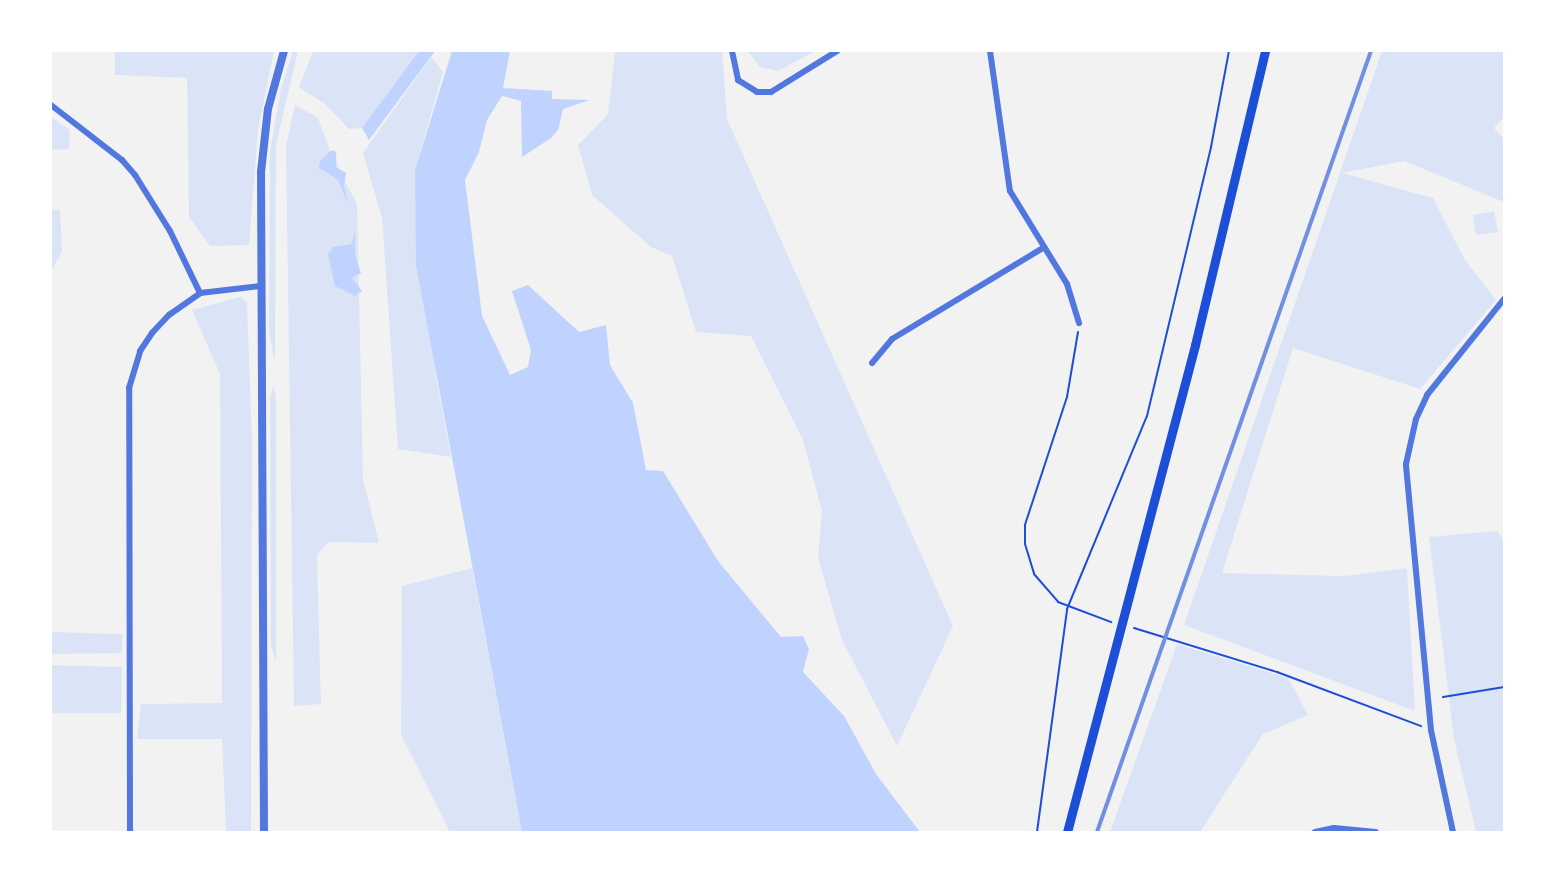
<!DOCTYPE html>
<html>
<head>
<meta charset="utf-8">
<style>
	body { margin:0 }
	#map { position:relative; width:1555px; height:883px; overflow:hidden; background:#f2f2f2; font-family:"Work Sans",sans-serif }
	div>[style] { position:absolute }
	.green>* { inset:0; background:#dbe4f7 }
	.water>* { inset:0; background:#bfd3fe }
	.path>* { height:2px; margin:-1px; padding:0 1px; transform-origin:1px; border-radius:1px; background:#1d4ed8 }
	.minor>* { height:6px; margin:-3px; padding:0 3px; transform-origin:3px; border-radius:3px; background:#5277de }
	.tertiary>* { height:8px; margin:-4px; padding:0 4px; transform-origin:4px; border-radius:4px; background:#5277de }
	.secondary>* { height:9px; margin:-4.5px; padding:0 4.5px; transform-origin:4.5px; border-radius:4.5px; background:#1d4ed8 }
	.rail>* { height:4px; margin:-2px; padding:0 2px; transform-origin:2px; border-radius:2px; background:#7290e2 }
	span { translate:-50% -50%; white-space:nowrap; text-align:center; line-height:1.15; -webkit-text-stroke:6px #fff; paint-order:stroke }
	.frame { position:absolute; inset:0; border:52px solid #fff; pointer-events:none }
</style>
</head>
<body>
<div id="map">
	<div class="green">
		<div style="clip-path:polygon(115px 51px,274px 51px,258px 129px,249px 245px,210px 246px,189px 217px,187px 78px,115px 75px)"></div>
		<div style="clip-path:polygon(293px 51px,298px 51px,276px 145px,275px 364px,269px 331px,270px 151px,281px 88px)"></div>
		<div style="clip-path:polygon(313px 51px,419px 51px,362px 128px,349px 129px,325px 104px,299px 87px)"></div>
		<div style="clip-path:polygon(615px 51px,722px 51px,727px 119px,953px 626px,897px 746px,842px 640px,818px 558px,822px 511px,803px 440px,751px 336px,696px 332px,672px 256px,651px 247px,592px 195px,578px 145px,608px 114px)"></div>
		<div style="clip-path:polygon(748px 51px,815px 51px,778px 71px,760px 67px)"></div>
		<div style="clip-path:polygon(1382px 51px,1504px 51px,1504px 117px,1494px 128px,1504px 139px,1504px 202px,1404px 161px,1342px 173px,1433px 198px,1465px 260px,1496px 300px,1420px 389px,1293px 348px,1222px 573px,1345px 576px,1407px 568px,1415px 711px,1184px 625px)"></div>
		<div style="clip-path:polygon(431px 57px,443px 72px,415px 170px,436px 376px,451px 457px,398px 449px,382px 218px,363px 153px)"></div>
		<div style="clip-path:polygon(295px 105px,318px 118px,330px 151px,336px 153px,338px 170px,357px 203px,363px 479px,379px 543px,328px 542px,317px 555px,321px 704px,294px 706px,286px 146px)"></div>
		<div style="clip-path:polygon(51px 117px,70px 130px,69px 149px,51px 150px)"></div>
		<div style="clip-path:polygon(51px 210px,60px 210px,62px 252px,51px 271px)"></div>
		<div style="clip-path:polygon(1494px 211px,1498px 232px,1476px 235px,1473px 215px)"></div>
		<div style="clip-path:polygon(240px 297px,247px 302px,252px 441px,251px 832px,226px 832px,222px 739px,137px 739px,141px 704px,222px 703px,220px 374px,192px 310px)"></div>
		<div style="clip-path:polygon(274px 385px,276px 400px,276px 662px,271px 646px,270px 398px)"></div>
		<div style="clip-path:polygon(1498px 531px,1504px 541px,1504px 832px,1476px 832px,1454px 739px,1429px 537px)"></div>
		<div style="clip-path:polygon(472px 568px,522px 832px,450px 832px,401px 735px,402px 586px)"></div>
		<div style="clip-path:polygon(51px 632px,122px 634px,122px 653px,51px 654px)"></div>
		<div style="clip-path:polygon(1177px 644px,1288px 678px,1308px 715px,1263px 734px,1200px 832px,1110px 832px)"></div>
		<div style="clip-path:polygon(51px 665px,122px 667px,121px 713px,51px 713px)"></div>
	</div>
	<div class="water">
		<div style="clip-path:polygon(419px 51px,435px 51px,369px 140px,362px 128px)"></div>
		<div style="clip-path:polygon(452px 51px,510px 51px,503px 88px,552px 91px,552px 99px,589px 100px,563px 109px,558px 130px,551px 138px,522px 157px,521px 101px,502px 96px,487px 120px,479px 152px,465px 180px,482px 316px,510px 375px,528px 367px,531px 350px,512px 291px,528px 285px,579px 332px,606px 325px,610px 365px,633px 403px,646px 470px,663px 471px,718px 561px,781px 637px,803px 636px,809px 649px,803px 672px,844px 716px,876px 774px,920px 832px,522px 832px,416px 265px,415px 170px)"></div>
		<div style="clip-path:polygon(332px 150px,336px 152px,336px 167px,346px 173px,344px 186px,348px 203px,338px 180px,319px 168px,320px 161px)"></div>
		<div style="clip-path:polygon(355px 231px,355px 255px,361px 273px,352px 278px,362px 291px,355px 296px,335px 286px,328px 254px,333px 247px,352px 244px)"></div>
	</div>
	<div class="path">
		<div style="left:1078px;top:332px;width:66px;rotate:99.6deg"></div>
		<div style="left:1067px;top:397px;width:135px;rotate:108.2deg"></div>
		<div style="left:1025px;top:525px;width:19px;rotate:90deg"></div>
		<div style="left:1025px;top:544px;width:31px;rotate:73deg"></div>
		<div style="left:1034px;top:574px;width:37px;rotate:49deg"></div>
		<div style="left:1058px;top:602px;width:57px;rotate:20.7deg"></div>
		<div style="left:1134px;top:628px;width:150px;rotate:17.1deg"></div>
		<div style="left:1277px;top:672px;width:154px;rotate:20.6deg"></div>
		<div style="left:1443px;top:697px;width:62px;rotate:-9.3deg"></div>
		<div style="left:1037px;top:832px;width:225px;rotate:-82.3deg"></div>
		<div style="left:1067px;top:609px;width:209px;rotate:-67.5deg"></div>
		<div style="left:1147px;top:416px;width:277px;rotate:-76.6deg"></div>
		<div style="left:1211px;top:147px;width:98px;rotate:-79.4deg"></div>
	</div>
	<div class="minor">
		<div style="left:732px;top:51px;width:30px;rotate:78deg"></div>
		<div style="left:738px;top:80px;width:22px;rotate:32deg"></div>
		<div style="left:757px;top:92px;width:14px"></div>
		<div style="left:771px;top:92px;width:78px;rotate:-31.8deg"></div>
		<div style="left:990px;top:51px;width:141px;rotate:81.9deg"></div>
		<div style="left:1010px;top:191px;width:109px;rotate:58.5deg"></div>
		<div style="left:1067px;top:284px;width:41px;rotate:72.9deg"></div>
		<div style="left:51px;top:105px;width:90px;rotate:37.8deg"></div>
		<div style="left:122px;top:160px;width:20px;rotate:49deg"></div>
		<div style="left:135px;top:175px;width:66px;rotate:58deg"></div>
		<div style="left:170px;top:231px;width:69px;rotate:64.2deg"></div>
		<div style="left:200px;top:293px;width:60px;rotate:-6.7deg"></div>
		<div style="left:872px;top:363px;width:31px;rotate:-50deg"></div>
		<div style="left:892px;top:339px;width:176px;rotate:-31.1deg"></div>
		<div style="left:130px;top:832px;width:444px;rotate:-90.1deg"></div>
		<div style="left:129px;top:388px;width:39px;rotate:-73deg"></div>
		<div style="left:140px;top:351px;width:22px;rotate:-56deg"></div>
		<div style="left:152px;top:333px;width:25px;rotate:-47deg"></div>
		<div style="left:169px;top:315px;width:38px;rotate:-35deg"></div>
		<div style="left:1315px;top:832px;width:19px;rotate:-12deg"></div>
		<div style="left:1334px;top:828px;width:42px;rotate:5.4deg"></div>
		<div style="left:1453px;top:832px;width:104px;rotate:-102.2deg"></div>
		<div style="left:1431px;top:730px;width:267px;rotate:-95.4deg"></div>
		<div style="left:1406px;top:464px;width:46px;rotate:-77.5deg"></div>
		<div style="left:1416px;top:419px;width:26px;rotate:-65deg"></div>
		<div style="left:1427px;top:395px;width:123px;rotate:-51.3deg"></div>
	</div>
	<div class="tertiary">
		<div style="left:264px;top:832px;width:660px;rotate:-90.26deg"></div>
		<div style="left:261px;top:172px;width:63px;rotate:-83.7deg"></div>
		<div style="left:268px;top:109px;width:60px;rotate:-74.6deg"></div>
	</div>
	<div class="secondary">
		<div style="left:1067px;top:832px;width:504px;rotate:-75.27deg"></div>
		<div style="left:1195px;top:345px;width:302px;rotate:-76.6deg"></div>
	</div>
	<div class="rail">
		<div style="left:1097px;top:832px;width:828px;rotate:-70.67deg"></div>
	</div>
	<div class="frame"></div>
</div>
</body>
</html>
